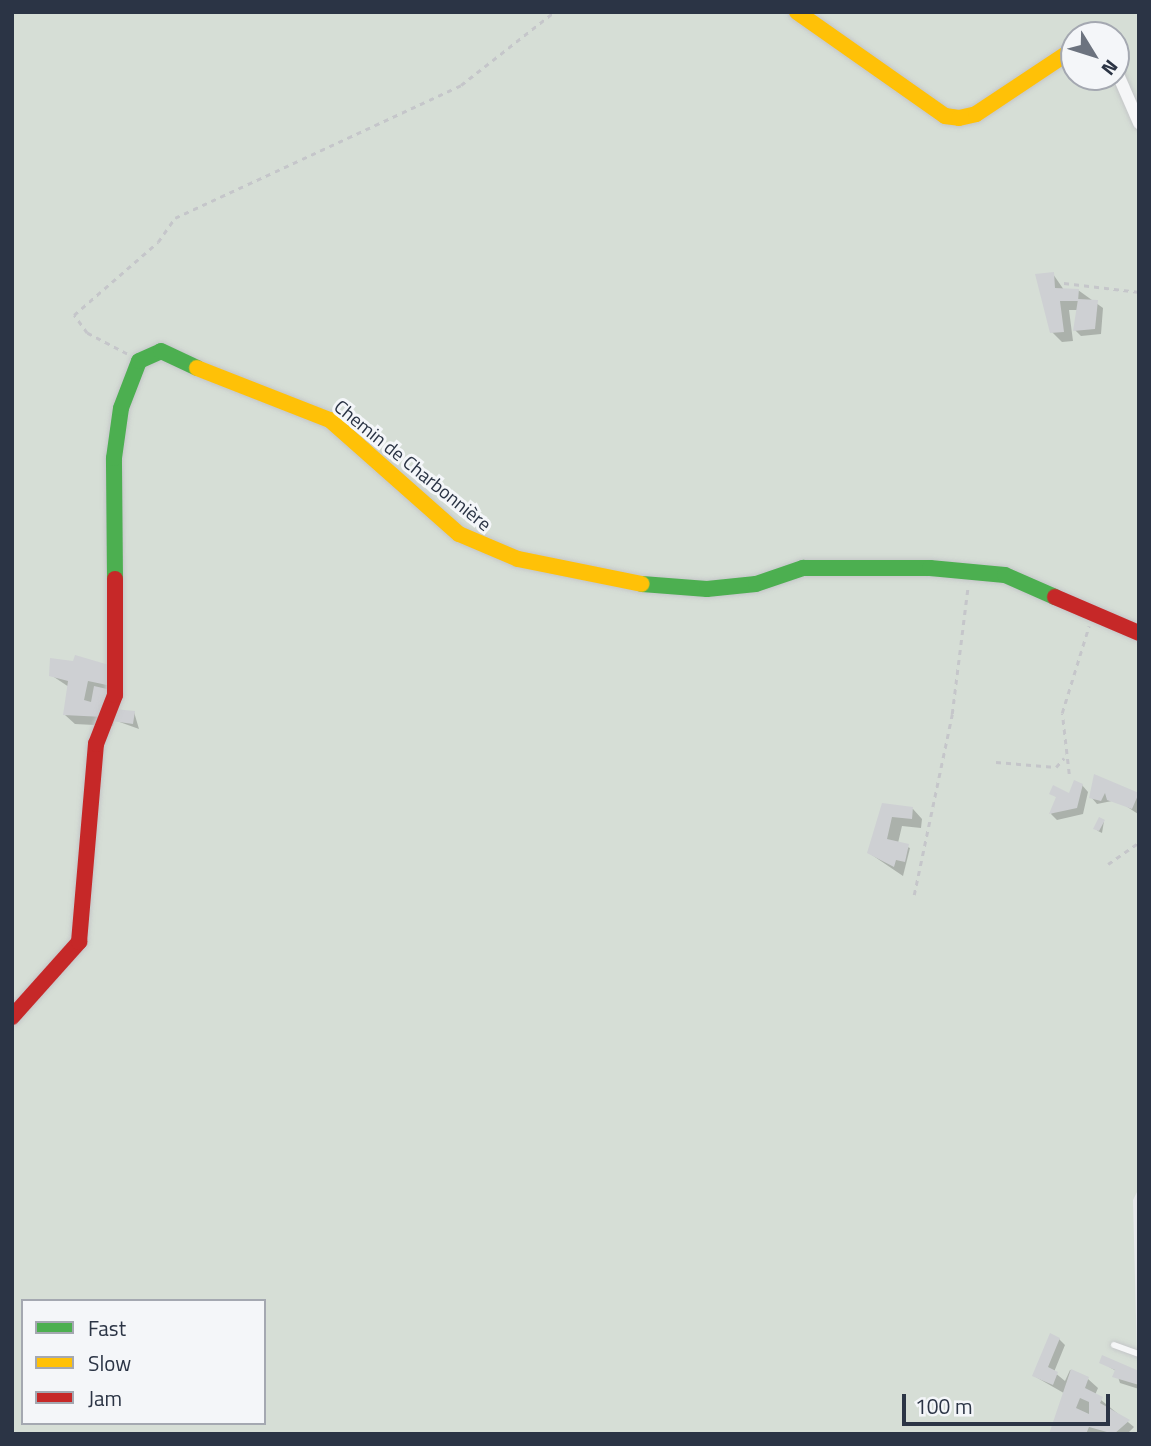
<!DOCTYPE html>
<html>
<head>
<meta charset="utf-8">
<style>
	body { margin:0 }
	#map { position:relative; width:1151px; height:1446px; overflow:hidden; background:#e6e8ea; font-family:"Titillium Web",sans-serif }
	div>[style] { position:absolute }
	.green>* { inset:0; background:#d6ded6 }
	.shadow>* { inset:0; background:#0003 }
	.building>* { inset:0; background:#ced0d3 }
	.path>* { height:2.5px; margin-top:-1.25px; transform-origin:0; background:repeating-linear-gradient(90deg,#c5c6ca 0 5px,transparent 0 10px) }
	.roads { filter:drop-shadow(0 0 2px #c4c6c8) drop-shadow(0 0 2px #c4c6c8) }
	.lane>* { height:6px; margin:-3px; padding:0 3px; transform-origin:3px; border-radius:3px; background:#f5f6f7 }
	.street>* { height:12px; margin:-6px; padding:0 6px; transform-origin:6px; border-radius:6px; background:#f5f6f7 }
	.fast>* { height:16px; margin:-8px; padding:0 8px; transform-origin:8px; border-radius:8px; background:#4caf50 }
	.slow>* { height:16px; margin:-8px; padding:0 8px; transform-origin:8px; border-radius:8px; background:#ffc107 }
	.jam>* { height:16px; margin:-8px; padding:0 8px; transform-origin:8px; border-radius:8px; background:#c62828 }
	span { translate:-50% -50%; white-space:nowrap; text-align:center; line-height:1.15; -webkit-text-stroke:6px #f4f6f9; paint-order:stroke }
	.street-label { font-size:19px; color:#2b3445 }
	.frame { position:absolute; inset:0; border:14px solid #2b3445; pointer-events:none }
	.legend { position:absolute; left:21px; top:1299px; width:245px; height:126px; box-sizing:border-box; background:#f4f6f9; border:2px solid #a4a8b1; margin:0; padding:9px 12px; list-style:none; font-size:21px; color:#2b3445 }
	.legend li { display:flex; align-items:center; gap:14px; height:35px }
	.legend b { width:35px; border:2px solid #a4a8b1 }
	.north { position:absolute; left:1060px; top:21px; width:70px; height:70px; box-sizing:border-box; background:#f4f6f9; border:2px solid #a4a8b1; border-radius:50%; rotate:128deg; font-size:19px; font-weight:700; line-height:28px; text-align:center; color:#2b3445 }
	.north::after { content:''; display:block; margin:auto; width:24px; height:32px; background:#6c737f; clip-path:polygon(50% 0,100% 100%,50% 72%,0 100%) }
	.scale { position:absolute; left:902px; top:1394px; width:208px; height:32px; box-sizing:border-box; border:4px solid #2b3445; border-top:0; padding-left:9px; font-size:21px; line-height:24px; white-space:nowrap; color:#2b3445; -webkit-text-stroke:5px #f4f6f9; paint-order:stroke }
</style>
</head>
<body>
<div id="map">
	<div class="green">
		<div style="clip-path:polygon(evenodd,12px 12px,1139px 12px,1139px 1188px,1133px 1200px,1139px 1434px,12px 1434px,12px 12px,1074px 35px,1116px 35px,1116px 77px,1074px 77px,1074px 35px,12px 12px,23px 1301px,264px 1301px,264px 1423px,23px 1423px,23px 1301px)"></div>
	</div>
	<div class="shadow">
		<div style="clip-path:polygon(1053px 274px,1064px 290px,1078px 290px,1103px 308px,1101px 334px,1081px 336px,1075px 330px,1078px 310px,1069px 310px,1073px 341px,1062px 342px,1052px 332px)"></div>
		<div style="clip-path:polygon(108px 667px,115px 710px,134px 712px,139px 729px,114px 720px,113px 726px,75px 724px,65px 715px,69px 687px,51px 675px)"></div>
		<div style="clip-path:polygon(1095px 777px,1138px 794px,1138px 814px,1117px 800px,1097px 804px,1091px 797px)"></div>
		<div style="clip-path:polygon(1082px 785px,1088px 792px,1083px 814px,1057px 820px,1051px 814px,1058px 798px,1051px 793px,1070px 795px)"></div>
		<div style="clip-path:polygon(883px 805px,913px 809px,922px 819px,921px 828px,902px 826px,898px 843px,910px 848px,903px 876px,869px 853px)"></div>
		<div style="clip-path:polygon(1104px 821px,1102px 833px,1098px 831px,1096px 829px)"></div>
		<div style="clip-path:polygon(1059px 1339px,1065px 1345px,1054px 1372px,1065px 1381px,1070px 1370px,1088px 1379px,1098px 1388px,1095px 1395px,1134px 1427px,1127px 1434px,1051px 1434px,1069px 1396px,1034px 1376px)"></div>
		<div style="clip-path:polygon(1101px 1362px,1139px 1373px,1139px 1389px,1120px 1383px,1116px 1371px)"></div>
	</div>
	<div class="building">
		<div style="clip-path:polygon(1054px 272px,1055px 288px,1079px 289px,1078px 301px,1060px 301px,1064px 332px,1050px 333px,1035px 274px)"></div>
		<div style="clip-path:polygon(1078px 299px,1098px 300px,1095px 329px,1073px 331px)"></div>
		<div style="clip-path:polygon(75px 655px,109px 665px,107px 685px,88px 681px,84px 700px,91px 702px,94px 686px,107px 689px,104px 717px,63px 715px,68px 681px,49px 676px,50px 658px,73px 661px)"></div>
		<div style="clip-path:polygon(114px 709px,135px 711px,133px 724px,112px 721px)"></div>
		<div style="clip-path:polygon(1094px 774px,1139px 793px,1132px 809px,1107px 800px,1105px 793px,1101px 801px,1089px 798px)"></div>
		<div style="clip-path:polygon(1074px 780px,1083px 784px,1077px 808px,1049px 814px,1056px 797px,1049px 794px,1053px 785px,1069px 793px)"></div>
		<div style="clip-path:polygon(882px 803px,913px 807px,912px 819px,892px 817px,887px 839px,909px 844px,905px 862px,896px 860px,894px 867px,867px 853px)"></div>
		<div style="clip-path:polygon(1099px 817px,1105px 820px,1099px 831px,1093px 829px)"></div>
		<div style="clip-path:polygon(1050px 1333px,1060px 1338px,1048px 1367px,1058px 1372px,1053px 1385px,1032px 1376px)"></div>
		<div style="clip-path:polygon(1102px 1355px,1139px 1371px,1139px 1385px,1112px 1377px,1115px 1370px,1099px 1363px)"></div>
		<div style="clip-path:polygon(evenodd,1071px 1369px,1089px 1377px,1085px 1388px,1103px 1397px,1100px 1403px,1130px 1420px,1114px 1434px,1089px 1427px,1086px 1434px,1049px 1434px,1071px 1369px,1080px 1398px,1089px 1402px,1089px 1414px,1076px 1408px,1080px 1398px)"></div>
	</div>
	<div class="path">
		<div style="left:1064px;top:283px;width:76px;rotate:6.8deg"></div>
		<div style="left:127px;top:354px;width:45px;rotate:-152.3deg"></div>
		<div style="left:87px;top:333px;width:22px;rotate:-126deg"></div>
		<div style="left:74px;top:315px;width:111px;rotate:-41deg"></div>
		<div style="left:158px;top:242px;width:29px;rotate:-55deg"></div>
		<div style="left:175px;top:218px;width:315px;rotate:-24.9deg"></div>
		<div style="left:461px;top:85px;width:118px;rotate:-38.1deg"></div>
		<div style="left:996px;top:762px;width:60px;rotate:4.8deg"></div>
		<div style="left:1056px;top:767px;width:12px;rotate:-48deg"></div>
		<div style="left:1069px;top:774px;width:61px;rotate:-96.5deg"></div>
		<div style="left:1062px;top:713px;width:91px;rotate:-72.8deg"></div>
		<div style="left:1108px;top:864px;width:38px;rotate:-35deg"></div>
		<div style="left:914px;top:895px;width:185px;rotate:-78.1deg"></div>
		<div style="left:952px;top:714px;width:129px;rotate:-82.9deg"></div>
	</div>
	<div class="roads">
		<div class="lane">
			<div style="left:1114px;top:1345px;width:27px;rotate:20deg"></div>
		</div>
		<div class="street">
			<div style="left:1116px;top:70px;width:58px;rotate:66.5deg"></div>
		</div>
		<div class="fast">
			<div style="left:115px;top:579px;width:121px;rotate:-90.5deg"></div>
			<div style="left:114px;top:458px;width:50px;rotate:-82deg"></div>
			<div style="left:121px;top:408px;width:50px;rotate:-69deg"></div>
			<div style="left:139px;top:361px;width:24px;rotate:-24deg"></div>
			<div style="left:161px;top:351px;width:40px;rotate:25deg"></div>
			<div style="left:642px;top:584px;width:65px;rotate:4.4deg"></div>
			<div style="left:707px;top:589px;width:49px;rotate:-5.8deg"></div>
			<div style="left:756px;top:584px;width:50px;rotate:-18.8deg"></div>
			<div style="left:803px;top:568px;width:127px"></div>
			<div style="left:930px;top:568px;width:75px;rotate:5.3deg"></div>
			<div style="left:1005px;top:575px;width:55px;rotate:23.7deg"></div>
		</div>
		<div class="slow">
			<div style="left:797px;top:12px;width:181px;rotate:35.1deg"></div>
			<div style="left:945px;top:116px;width:14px;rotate:8deg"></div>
			<div style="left:959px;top:118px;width:17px;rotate:-13deg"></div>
			<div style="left:976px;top:114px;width:118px;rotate:-33.6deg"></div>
			<div style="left:197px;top:368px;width:143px;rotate:21.4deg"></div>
			<div style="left:330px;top:420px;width:172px;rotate:41.5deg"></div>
			<div style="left:459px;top:534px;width:64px;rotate:23deg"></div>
			<div style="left:518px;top:559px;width:126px;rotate:11.4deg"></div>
		</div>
		<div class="jam">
			<div style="left:1055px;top:597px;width:91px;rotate:23.2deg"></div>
			<div style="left:12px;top:1017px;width:101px;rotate:-48.2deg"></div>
			<div style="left:79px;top:942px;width:199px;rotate:-85.1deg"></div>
			<div style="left:96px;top:744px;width:53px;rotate:-68.8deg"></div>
			<div style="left:115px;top:695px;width:116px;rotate:-90deg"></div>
		</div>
	</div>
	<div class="street-label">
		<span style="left:413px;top:465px;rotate:39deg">Chemin de Charbonnière</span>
	</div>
	<div class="frame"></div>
	<ul class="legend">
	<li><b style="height:9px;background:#4caf50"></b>Fast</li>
	<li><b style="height:9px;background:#ffc107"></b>Slow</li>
	<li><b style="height:9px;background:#c62828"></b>Jam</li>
	</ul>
	<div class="north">N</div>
	<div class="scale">100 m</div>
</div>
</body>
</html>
